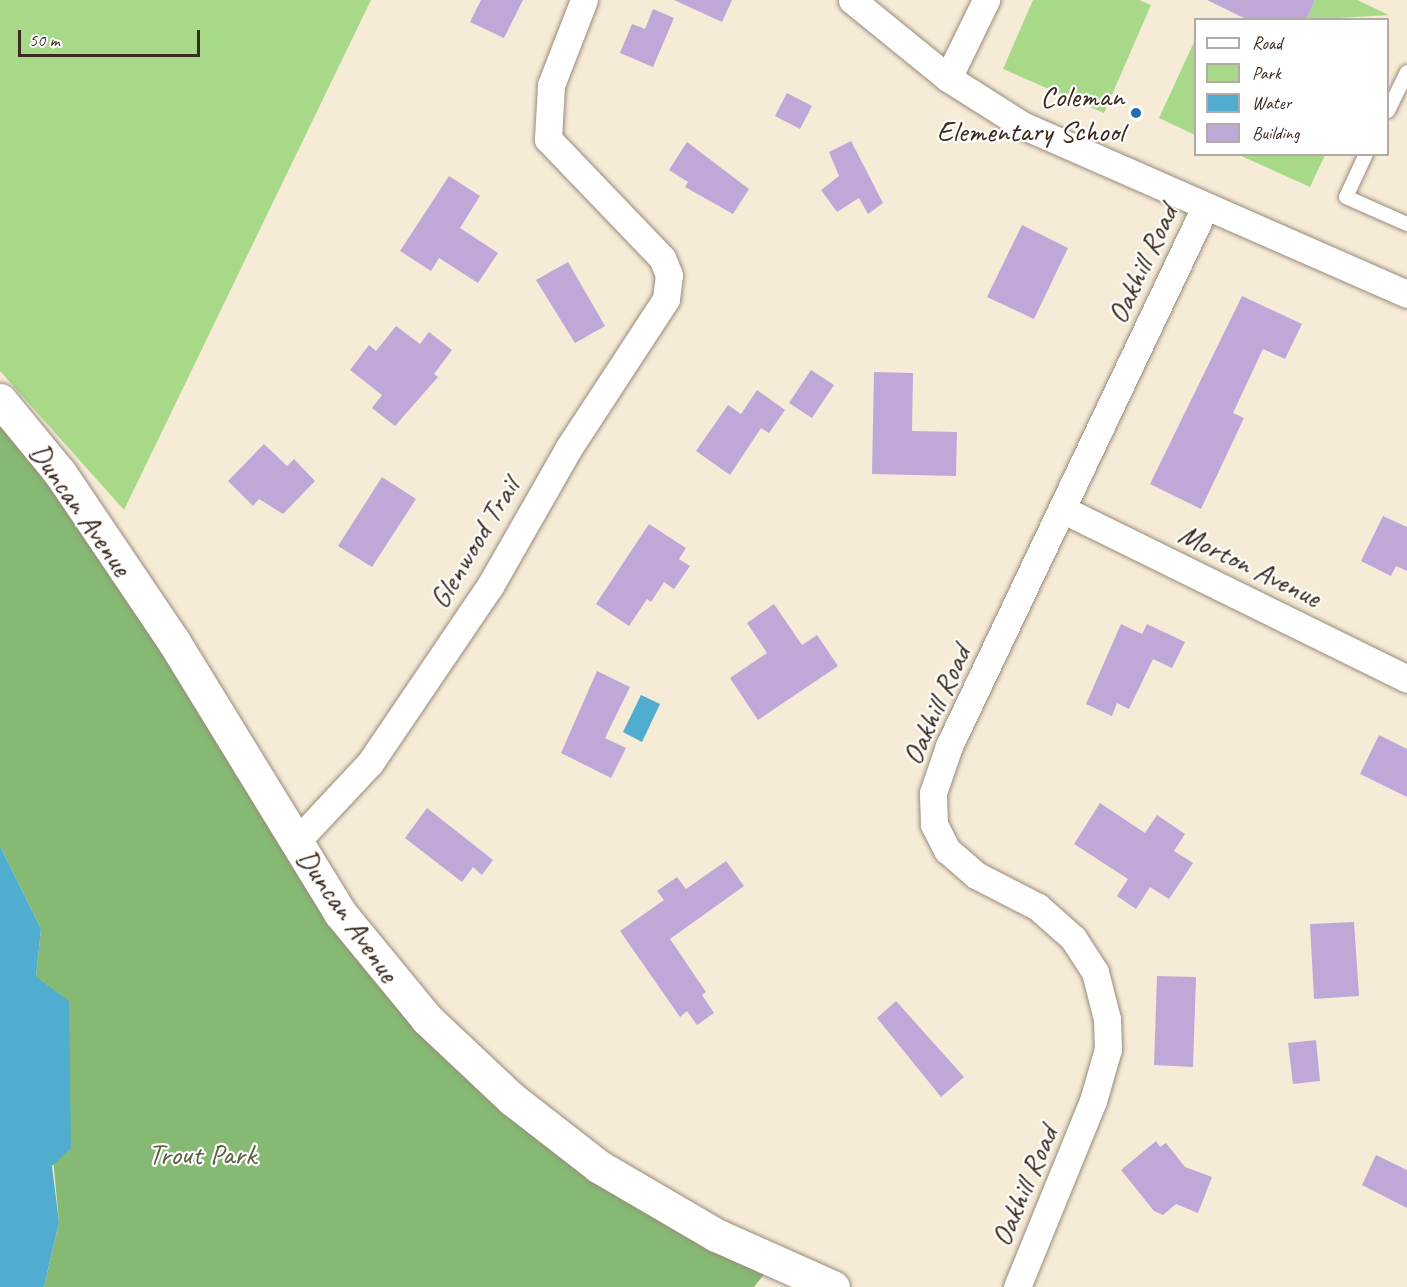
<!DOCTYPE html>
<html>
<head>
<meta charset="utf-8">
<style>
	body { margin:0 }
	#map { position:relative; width:1407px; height:1287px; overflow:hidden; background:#f6ebd7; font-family:Caveat,sans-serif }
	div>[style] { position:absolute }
	.green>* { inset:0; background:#a7d988 }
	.forest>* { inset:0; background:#85b974 }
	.water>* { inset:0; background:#51adcf }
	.building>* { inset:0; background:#bfa8d8 }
	.roads { filter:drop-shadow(0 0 2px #988a7a) drop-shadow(0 0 2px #988a7a) }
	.service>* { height:14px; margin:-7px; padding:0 7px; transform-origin:7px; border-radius:7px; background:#fff }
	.minor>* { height:27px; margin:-13.5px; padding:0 13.5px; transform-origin:13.5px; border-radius:13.5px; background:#fff }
	.tertiary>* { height:33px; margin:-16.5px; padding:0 16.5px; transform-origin:16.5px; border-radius:16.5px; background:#fff }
	.dots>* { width:16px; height:16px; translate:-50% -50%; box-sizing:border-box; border:3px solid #fff; border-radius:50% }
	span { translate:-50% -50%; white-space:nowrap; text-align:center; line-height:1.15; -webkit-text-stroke:4.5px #fff; paint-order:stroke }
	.poi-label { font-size:30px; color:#3b2a1e }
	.right { translate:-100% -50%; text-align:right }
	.street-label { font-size:30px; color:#3b2a1e }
	.park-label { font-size:30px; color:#5b5f3e }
	.legend { position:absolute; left:1194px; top:18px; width:195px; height:138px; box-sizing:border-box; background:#fff; border:2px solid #b1aaa5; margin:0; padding:8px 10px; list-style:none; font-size:18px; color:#3b2a1e }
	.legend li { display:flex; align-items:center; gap:12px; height:30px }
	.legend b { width:30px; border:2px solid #b1aaa5 }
	.scale { position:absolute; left:18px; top:30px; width:182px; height:27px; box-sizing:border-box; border:3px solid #3b2a1e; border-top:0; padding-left:8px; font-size:18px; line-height:21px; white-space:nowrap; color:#3b2a1e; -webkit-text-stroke:4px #fff; paint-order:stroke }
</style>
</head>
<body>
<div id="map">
	<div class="green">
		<div style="clip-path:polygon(0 0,371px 0,124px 510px,0 371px)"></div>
		<div style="clip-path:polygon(1033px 0,1139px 0,1151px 5px,1104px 113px,1003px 69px)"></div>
		<div style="clip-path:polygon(1315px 0,1357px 0,1389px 15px,1306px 20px)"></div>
		<div style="clip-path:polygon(1195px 40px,1196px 135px,1195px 135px,1159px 118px)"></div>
		<div style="clip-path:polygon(1239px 155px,1325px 155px,1310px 187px)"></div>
	</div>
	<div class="forest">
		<div style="clip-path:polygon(0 419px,159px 640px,372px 974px,765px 1273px,754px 1287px,44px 1287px,59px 1222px,36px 977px,41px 929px,0 846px)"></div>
	</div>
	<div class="water">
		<div style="clip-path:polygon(641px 695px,660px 704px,642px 742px,623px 732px)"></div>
		<div style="clip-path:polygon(0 846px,41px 929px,36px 977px,69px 1001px,71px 1148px,52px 1166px,59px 1222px,44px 1287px,0 1287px)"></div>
	</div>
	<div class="building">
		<div style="clip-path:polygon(481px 0,523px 0,504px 38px,470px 22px)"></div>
		<div style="clip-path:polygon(674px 0,732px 0,722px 22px)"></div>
		<div style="clip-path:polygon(1207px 0,1315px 0,1306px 20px,1248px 20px)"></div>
		<div style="clip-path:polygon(653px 9px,674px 18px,653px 67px,620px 53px,632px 24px,645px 29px)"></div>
		<div style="clip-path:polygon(787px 93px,812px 106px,800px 129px,775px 116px)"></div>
		<div style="clip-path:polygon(851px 141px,883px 203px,868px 214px,859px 198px,837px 212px,821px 190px,839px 176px,829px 152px)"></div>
		<div style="clip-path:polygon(687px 142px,749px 189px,733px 214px,685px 187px,688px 182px,669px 170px)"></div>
		<div style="clip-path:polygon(449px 176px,480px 196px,460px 228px,498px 253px,478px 283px,439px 258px,431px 271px,400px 251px)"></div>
		<div style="clip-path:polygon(1022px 225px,1068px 248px,1034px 319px,987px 297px)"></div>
		<div style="clip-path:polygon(568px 262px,605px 326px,575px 343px,536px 280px)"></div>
		<div style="clip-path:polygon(1242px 296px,1302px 324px,1285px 359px,1263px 349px,1233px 413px,1244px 418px,1201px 509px,1150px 484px)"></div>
		<div style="clip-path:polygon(396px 326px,420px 344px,429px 332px,452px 350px,434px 374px,438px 377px,395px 426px,372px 408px,382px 395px,350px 370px,369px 345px,376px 351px)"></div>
		<div style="clip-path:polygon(811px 370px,834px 385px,812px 418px,789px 403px)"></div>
		<div style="clip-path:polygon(874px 372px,913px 373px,912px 431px,957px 432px,956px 476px,872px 474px)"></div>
		<div style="clip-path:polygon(757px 390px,785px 410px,769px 433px,761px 428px,730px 475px,696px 451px,728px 405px,741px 414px)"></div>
		<div style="clip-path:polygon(264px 444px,287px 466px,294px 459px,315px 481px,283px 514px,259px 499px,253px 506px,228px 481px)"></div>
		<div style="clip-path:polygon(382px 477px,416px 499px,372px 567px,338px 546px)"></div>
		<div style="clip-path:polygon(1383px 516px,1407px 527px,1407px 571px,1396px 566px,1391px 576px,1361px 561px)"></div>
		<div style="clip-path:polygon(649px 524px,686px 548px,679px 559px,690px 566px,674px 589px,664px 582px,651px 602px,647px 599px,629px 626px,596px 604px)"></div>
		<div style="clip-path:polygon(774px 604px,802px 645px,817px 635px,838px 666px,758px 720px,730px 678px,767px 653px,747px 623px)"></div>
		<div style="clip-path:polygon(1121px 624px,1142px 634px,1147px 624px,1185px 642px,1172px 668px,1153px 659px,1129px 709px,1117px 703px,1112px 716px,1086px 704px)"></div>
		<div style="clip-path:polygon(597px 671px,630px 687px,605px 738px,626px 748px,611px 778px,561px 753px)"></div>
		<div style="clip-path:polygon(1379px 735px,1407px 749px,1407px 797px,1360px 774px)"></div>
		<div style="clip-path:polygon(1100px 803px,1145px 833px,1157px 815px,1185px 834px,1174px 851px,1193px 863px,1169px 899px,1150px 887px,1136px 909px,1117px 896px,1128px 879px,1074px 844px)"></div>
		<div style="clip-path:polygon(427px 808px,493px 860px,482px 875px,473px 867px,462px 882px,405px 838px)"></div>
		<div style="clip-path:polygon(726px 861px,744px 886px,670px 939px,706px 992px,702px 995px,714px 1013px,697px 1025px,687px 1011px,680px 1017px,620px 931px,664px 900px,657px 891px,677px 877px,686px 889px)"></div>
		<div style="clip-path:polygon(1354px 922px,1359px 996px,1314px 999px,1310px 924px)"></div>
		<div style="clip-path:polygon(1157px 976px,1196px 977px,1193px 1067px,1154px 1065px)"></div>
		<div style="clip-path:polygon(896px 1001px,964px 1077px,941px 1097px,877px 1018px)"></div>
		<div style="clip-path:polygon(1316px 1040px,1320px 1081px,1293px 1084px,1288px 1043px)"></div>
		<div style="clip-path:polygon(1156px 1141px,1160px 1147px,1166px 1143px,1185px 1167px,1212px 1177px,1198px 1213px,1176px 1204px,1163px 1215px,1154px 1211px,1121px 1170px)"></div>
		<div style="clip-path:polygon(1376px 1155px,1407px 1170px,1407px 1208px,1362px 1185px)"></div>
	</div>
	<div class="roads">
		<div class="service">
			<div style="left:1388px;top:111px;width:43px;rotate:-64deg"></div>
			<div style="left:1366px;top:154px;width:47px;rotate:114.9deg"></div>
			<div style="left:1346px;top:197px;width:67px;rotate:23.9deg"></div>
		</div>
		<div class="minor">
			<div style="left:852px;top:0;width:124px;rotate:39.1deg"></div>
			<div style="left:948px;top:78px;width:88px;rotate:32.4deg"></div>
			<div style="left:1022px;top:125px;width:420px;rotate:23.7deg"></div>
			<div style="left:948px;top:78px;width:87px;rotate:-64deg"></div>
			<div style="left:1064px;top:510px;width:382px;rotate:26.2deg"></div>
			<div style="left:296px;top:842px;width:108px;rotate:-46.9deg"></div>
			<div style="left:370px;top:763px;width:214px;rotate:-55.9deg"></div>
			<div style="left:490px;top:586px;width:158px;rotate:-60.3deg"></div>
			<div style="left:568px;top:449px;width:179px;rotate:-56.8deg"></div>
			<div style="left:666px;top:299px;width:24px;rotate:-83deg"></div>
			<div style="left:669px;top:275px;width:18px;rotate:-112deg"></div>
			<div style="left:662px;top:258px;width:165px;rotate:-133.8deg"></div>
			<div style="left:548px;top:139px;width:54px;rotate:-86.8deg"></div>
			<div style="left:551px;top:85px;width:91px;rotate:-68.8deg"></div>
			<div style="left:1017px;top:1287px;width:201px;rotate:-67.8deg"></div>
			<div style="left:1093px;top:1101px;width:54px;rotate:-73.9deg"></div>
			<div style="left:1108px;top:1049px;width:30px;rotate:-92deg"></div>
			<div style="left:1107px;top:1019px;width:49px;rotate:-104.3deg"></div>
			<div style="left:1095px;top:972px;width:40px;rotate:-122.9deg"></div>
			<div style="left:1073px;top:938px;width:47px;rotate:-138.5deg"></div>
			<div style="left:1038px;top:907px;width:70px;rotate:-152.7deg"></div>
			<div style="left:976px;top:875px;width:38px;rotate:-139deg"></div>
			<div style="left:947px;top:850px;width:29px;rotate:-117deg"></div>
			<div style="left:934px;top:824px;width:31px;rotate:-92deg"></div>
			<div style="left:933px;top:793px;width:50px;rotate:-71.2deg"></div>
			<div style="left:949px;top:746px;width:597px;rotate:-64.59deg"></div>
		</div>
		<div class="tertiary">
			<div style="left:0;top:400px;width:94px;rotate:50.6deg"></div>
			<div style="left:60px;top:473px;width:204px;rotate:56deg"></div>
			<div style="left:174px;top:642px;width:318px;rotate:58.5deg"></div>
			<div style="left:340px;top:913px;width:137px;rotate:50.6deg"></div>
			<div style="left:427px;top:1019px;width:117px;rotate:43.3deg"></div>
			<div style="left:512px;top:1099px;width:109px;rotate:37.9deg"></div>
			<div style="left:598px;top:1166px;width:137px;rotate:30.3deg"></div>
			<div style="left:716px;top:1235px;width:128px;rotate:24deg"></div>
		</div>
	</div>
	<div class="dots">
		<div style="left:1136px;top:113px;background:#1f6fb2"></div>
	</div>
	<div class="poi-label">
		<span class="right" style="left:1124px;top:113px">Coleman<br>Elementary School</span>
	</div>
	<div class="street-label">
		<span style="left:1142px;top:264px;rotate:-65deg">Oakhill Road</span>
		<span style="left:81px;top:509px;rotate:55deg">Duncan Avenue</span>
		<span style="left:474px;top:543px;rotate:-59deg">Glenwood Trail</span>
		<span style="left:1250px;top:565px;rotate:26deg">Morton Avenue</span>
		<span style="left:936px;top:705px;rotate:-66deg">Oakhill Road</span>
		<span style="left:348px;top:915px;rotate:55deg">Duncan Avenue</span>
		<span style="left:1024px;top:1186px;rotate:-67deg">Oakhill Road</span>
	</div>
	<div class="park-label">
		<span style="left:202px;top:1154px">Trout Park</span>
	</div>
	<ul class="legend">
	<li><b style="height:8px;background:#fff"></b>Road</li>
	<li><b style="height:16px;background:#a7d988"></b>Park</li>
	<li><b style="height:16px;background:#51adcf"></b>Water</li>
	<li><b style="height:16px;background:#bfa8d8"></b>Building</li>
	</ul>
	<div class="scale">50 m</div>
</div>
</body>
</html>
